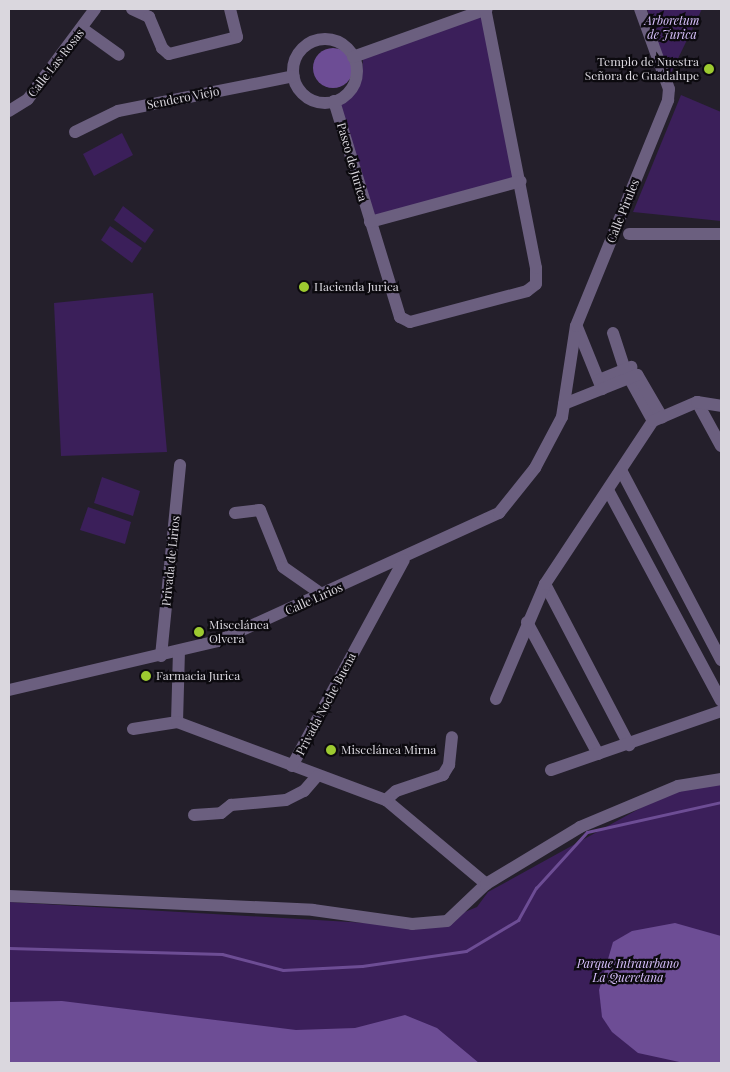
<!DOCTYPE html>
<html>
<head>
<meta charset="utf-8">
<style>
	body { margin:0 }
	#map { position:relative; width:730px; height:1072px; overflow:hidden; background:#241f2b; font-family:"Playfair Display",serif }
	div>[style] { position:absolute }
	.green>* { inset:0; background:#3b1f5a }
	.water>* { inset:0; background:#6d4d95 }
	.round { border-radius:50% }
	.stream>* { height:3px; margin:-1.5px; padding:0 1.5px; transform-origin:1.5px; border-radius:1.5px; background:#6d4d95 }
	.minor>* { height:12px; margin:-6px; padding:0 6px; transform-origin:6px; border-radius:6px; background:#6b5f7f }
	.minor>.ring { margin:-6px; padding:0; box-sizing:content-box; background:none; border:12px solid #6b5f7f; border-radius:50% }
	.dots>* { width:14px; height:14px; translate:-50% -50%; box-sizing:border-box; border:2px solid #0c0a0f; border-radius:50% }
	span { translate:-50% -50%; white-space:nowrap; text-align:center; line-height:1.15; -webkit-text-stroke:4.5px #0c0a0f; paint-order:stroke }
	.park-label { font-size:12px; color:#d8c0fd; font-style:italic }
	.poi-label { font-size:12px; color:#dad7de }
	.right { translate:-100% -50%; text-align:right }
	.left { translate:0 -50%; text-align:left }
	.street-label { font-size:12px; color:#dad7de }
	.frame { position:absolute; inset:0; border:10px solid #dad7de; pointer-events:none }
</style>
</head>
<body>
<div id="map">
	<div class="green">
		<div style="clip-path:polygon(647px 9px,702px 9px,670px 75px,668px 73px)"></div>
		<div style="clip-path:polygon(482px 14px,515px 178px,373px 217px,340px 105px,361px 82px,363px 59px)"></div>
		<div style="clip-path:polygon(681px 95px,721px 112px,721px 221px,633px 212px)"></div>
		<div style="clip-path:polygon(122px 133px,133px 155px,94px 176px,83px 154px)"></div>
		<div style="clip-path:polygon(123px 206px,154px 230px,145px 243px,114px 220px)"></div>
		<div style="clip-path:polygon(110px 226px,142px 248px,132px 263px,101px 240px)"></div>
		<div style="clip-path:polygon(153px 293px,167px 452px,61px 456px,54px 303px)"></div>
		<div style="clip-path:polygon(102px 477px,140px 491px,133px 516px,94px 503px)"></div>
		<div style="clip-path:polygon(88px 507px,131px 522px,125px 544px,80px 530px)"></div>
		<div style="clip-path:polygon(721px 778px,721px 1063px,9px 1063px,9px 902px,367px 923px,445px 920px,477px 907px,488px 892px,664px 795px)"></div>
	</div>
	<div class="water">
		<div class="round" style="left:313px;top:48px;width:40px;height:40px"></div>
		<div style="clip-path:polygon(675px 923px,721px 936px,721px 1063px,684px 1063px,638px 1053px,612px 1032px,602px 1017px,599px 990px,613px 942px,632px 931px)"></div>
		<div style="clip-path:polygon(62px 1001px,296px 1030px,355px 1028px,405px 1015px,437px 1028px,479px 1063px,9px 1063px,9px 1002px)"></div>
	</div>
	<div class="stream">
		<div style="left:9px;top:948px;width:213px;rotate:1.6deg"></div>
		<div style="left:222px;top:954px;width:63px;rotate:14.7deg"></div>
		<div style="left:283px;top:970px;width:79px;rotate:-2.9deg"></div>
		<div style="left:362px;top:966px;width:105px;rotate:-8.2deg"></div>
		<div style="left:466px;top:951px;width:61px;rotate:-30.8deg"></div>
		<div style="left:518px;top:920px;width:37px;rotate:-61deg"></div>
		<div style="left:536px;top:888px;width:76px;rotate:-47.7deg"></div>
		<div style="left:587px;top:832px;width:137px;rotate:-12.6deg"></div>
	</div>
	<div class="minor">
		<div style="left:132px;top:9px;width:19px;rotate:25deg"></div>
		<div style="left:149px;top:17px;width:34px;rotate:67deg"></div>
		<div style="left:162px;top:48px;width:9px;rotate:41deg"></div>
		<div style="left:169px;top:54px;width:70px;rotate:-14deg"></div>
		<div style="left:237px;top:37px;width:29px;rotate:-104deg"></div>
		<div style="left:83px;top:29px;width:44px;rotate:35.8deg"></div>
		<div class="ring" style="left:293px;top:39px;width:52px;height:52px"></div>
		<div style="left:353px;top:57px;width:142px;rotate:-19.7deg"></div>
		<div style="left:334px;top:101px;width:226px;rotate:73deg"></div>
		<div style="left:400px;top:317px;width:11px;rotate:27deg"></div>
		<div style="left:410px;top:322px;width:121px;rotate:-14.8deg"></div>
		<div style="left:527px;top:291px;width:11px;rotate:-38deg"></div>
		<div style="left:536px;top:284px;width:16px;rotate:-90deg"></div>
		<div style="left:536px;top:268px;width:264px;rotate:-101.1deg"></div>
		<div style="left:9px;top:111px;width:22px;rotate:-32deg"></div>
		<div style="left:28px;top:99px;width:112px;rotate:-53.3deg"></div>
		<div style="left:75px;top:132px;width:48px;rotate:-26deg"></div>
		<div style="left:118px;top:111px;width:179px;rotate:-11.2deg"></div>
		<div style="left:370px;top:222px;width:156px;rotate:-15.2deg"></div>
		<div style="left:629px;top:234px;width:92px"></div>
		<div style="left:577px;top:327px;width:67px;rotate:68deg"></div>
		<div style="left:613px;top:333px;width:39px;rotate:72deg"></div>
		<div style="left:625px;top:370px;width:58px;rotate:61.2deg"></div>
		<div style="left:638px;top:376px;width:48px;rotate:59.7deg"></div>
		<div style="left:599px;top:380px;width:35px;rotate:-22deg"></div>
		<div style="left:697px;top:402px;width:50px;rotate:61.4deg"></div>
		<div style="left:564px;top:404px;width:79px;rotate:-21.7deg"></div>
		<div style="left:621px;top:470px;width:215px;rotate:62.2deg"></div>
		<div style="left:608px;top:490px;width:239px;rotate:61.8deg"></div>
		<div style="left:235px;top:513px;width:25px;rotate:-7deg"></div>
		<div style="left:260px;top:510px;width:61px;rotate:68deg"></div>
		<div style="left:283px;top:567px;width:49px;rotate:35deg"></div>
		<div style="left:545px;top:584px;width:182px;rotate:62.4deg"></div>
		<div style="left:527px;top:622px;width:150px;rotate:61.7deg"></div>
		<div style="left:161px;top:656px;width:192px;rotate:-84.3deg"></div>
		<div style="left:9px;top:690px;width:215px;rotate:-13.2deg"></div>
		<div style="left:218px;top:641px;width:309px;rotate:-24.5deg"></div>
		<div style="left:499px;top:513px;width:58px;rotate:-51.3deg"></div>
		<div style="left:535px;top:468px;width:58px;rotate:-62.1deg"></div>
		<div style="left:562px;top:417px;width:92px;rotate:-81.3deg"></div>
		<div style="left:576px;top:326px;width:244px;rotate:-67.8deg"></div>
		<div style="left:668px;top:100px;width:11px;rotate:-85deg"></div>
		<div style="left:669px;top:89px;width:85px;rotate:-109.9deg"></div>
		<div style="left:496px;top:699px;width:125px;rotate:-66.9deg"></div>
		<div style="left:545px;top:584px;width:196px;rotate:-56.5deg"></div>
		<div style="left:653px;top:421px;width:48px;rotate:-23.4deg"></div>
		<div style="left:697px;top:402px;width:24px;rotate:9deg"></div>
		<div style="left:177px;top:722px;width:70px;rotate:-88.4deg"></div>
		<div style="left:133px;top:729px;width:45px;rotate:-9deg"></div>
		<div style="left:177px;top:722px;width:223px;rotate:20.5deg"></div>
		<div style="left:386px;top:800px;width:131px;rotate:40deg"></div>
		<div style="left:292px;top:766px;width:234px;rotate:-61.5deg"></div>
		<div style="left:551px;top:770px;width:180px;rotate:-19.1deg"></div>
		<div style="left:386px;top:800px;width:13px;rotate:-42deg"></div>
		<div style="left:396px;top:791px;width:50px;rotate:-18.8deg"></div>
		<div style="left:443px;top:775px;width:12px;rotate:-59deg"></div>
		<div style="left:449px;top:765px;width:28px;rotate:-84deg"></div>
		<div style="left:194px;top:815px;width:27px;rotate:-4deg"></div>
		<div style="left:221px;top:813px;width:13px;rotate:-39deg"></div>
		<div style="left:231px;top:805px;width:55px;rotate:-5.2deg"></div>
		<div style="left:286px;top:800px;width:20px;rotate:-27deg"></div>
		<div style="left:304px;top:791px;width:20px;rotate:-49deg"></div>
		<div style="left:9px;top:896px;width:304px;rotate:2.6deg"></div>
		<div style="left:313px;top:910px;width:100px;rotate:8deg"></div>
		<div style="left:412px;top:924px;width:35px;rotate:-5deg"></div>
		<div style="left:447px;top:921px;width:54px;rotate:-43.5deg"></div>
		<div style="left:486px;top:884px;width:110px;rotate:-31.2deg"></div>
		<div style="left:580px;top:827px;width:106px;rotate:-22.7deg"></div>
		<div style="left:678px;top:786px;width:44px;rotate:-9.2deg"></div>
	</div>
	<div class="dots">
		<div style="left:709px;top:69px;background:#9dca30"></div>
		<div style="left:304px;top:287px;background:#9dca30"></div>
		<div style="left:199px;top:632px;background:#9dca30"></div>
		<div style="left:146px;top:676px;background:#9dca30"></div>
		<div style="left:331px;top:750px;background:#9dca30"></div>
	</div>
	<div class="park-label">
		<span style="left:672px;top:28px">Arboretum<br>de Jurica</span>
		<span style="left:628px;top:971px">Parque Intraurbano<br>La Queretana</span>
	</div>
	<div class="poi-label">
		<span class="right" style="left:699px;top:69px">Templo de Nuestra<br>Señora de Guadalupe</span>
		<span class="left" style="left:314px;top:287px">Hacienda Jurica</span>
		<span class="left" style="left:209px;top:632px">Miscelánea<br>Olvera</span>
		<span class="left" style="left:156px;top:676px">Farmacia Jurica</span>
		<span class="left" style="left:341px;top:750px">Miscelánea Mirna</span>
	</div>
	<div class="street-label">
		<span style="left:56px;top:63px;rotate:-52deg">Calle Las Rosas</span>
		<span style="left:183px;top:98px;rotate:-11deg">Sendero Viejo</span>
		<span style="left:352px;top:162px;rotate:74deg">Paseo de Jurica</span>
		<span style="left:623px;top:211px;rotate:-68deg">Calle Pirules</span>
		<span style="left:171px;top:561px;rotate:-84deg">Privada de Lirios</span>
		<span style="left:314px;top:599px;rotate:-24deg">Calle Lirios</span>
		<span style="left:326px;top:704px;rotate:-62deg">Privada Noche Buena</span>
	</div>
	<div class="frame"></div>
</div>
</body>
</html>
